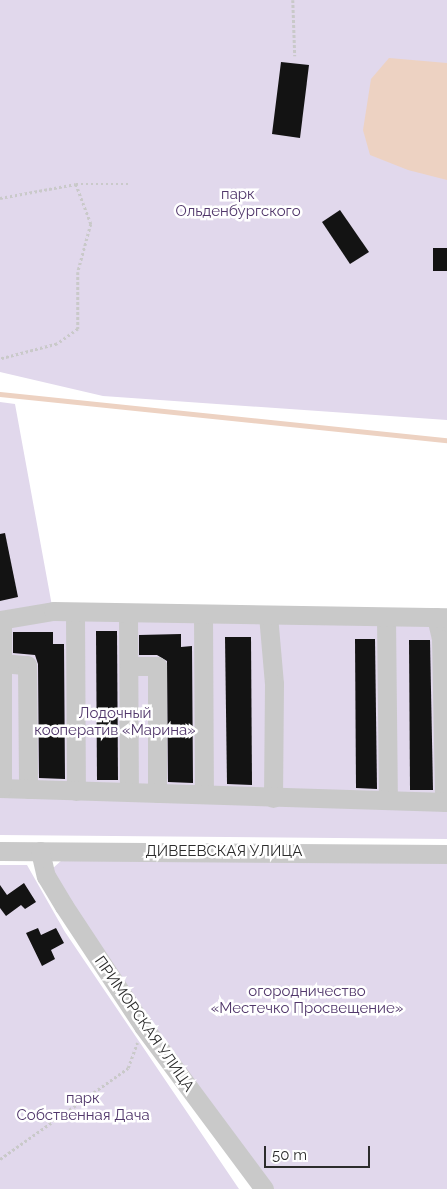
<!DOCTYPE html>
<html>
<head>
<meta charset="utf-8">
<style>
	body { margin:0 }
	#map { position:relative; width:447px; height:1189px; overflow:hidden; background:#fff; font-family:Raleway,sans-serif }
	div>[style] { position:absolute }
	.green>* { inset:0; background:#e1d8ec }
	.water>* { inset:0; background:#edd2c2 }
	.stream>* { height:4.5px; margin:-2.25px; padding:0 2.25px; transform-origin:2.25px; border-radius:2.25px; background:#edd2c2 }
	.building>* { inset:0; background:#131313 }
	.path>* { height:2.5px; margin-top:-1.25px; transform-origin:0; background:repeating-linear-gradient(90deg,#c9c9c9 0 2.5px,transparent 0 5px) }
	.minor>* { height:19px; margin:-9.5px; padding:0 9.5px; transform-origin:9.5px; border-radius:9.5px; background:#c9c9c9 }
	span { translate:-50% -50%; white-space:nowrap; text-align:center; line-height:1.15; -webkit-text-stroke:5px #fff; paint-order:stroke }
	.park-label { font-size:15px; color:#51376b }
	.street-label { font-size:15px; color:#2c2c2c }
	.scale { position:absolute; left:264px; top:1146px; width:106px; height:22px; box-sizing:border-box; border:2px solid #2c2c2c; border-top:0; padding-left:6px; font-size:15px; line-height:18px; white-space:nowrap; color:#2c2c2c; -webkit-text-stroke:4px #fff; paint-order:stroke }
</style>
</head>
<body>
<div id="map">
	<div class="green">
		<div style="clip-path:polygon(0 0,447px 0,447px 420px,103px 396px,0 372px)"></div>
		<div style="clip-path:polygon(0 402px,15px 404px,52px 606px,447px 613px,447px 839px,0 835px)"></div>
		<div style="clip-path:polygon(62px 860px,447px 862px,447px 1189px,270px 1189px,67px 904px,52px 869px)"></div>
		<div style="clip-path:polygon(0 865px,27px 865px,65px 932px,239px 1189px,0 1189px)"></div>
	</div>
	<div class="water">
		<div style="clip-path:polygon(389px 58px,447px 63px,447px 180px,408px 170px,370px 155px,363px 130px,371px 79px)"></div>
	</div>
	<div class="stream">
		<div style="left:0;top:394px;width:449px;rotate:5.9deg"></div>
	</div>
	<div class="building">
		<div style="clip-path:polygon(281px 62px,309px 65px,300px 138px,272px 134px)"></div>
		<div style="clip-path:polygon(340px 210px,369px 252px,350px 264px,322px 222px)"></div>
		<div style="clip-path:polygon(433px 248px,447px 248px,447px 271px,433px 271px)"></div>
		<div style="clip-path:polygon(5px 533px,18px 597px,0 601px,0 534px)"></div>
		<div style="clip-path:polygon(96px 631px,117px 631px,118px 780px,97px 780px)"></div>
		<div style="clip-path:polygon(13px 632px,53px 632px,53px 644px,64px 644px,65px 779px,39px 778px,38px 664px,35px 655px,13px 653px)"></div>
		<div style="clip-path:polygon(181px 634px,181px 647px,192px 646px,193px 783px,168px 782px,167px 661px,157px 655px,139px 655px,139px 635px)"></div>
		<div style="clip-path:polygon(225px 637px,251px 637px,252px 785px,227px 784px)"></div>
		<div style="clip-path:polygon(355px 639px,375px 639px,377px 789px,356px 788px)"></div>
		<div style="clip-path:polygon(409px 640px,430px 640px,433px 790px,410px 790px)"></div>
		<div style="clip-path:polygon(24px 883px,36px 902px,25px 909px,21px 905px,6px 916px,0 908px,0 885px,7px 895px)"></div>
		<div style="clip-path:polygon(38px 928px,41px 935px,56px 928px,64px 943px,51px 950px,55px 959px,42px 966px,26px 933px)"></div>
	</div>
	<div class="path">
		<div style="left:293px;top:0;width:56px;rotate:88deg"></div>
		<div style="left:76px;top:184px;width:52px"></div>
		<div style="left:0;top:198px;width:77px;rotate:-10.4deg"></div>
		<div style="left:76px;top:184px;width:43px;rotate:69.4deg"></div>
		<div style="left:91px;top:224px;width:50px;rotate:105.2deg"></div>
		<div style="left:78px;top:272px;width:57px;rotate:90deg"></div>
		<div style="left:78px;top:329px;width:26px;rotate:144deg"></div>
		<div style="left:57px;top:344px;width:59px;rotate:165.3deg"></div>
		<div style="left:0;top:1159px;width:157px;rotate:-35.4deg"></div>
		<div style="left:128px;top:1068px;width:27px;rotate:-70deg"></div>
	</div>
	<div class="minor">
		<div style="left:75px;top:613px;width:178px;rotate:89.7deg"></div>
		<div style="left:128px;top:613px;width:179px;rotate:89.7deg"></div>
		<div style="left:203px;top:614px;width:180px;rotate:89.7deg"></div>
		<div style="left:268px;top:615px;width:69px;rotate:85deg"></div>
		<div style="left:274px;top:684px;width:114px;rotate:90.5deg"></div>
		<div style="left:386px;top:617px;width:183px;rotate:89.4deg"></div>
		<div style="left:436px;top:617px;width:23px;rotate:77deg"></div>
		<div style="left:441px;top:639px;width:163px;rotate:88.9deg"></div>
		<div style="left:0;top:620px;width:54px;rotate:-9.6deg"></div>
		<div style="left:53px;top:611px;width:394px;rotate:0.9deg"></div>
		<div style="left:2px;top:663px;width:25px;rotate:5deg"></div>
		<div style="left:27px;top:665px;width:124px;rotate:89.5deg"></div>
		<div style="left:129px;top:666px;width:28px"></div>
		<div style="left:157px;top:666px;width:127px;rotate:90deg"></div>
		<div style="left:0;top:788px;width:447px;rotate:1.8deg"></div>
		<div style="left:2px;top:788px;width:168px;rotate:-90deg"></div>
		<div style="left:0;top:851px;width:447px;rotate:0.4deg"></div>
		<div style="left:40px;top:851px;width:26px;rotate:77deg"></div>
		<div style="left:46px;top:876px;width:35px;rotate:59deg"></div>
		<div style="left:64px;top:906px;width:144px;rotate:56.6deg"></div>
		<div style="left:143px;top:1026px;width:203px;rotate:53.4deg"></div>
	</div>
	<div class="park-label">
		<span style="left:238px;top:203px">парк<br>Ольденбургского</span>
		<span style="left:115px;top:722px">Лодочный<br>кооператив «Марина»</span>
		<span style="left:307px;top:1000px">огородничество<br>«Местечко Просвещение»</span>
		<span style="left:83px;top:1107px">парк<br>Собственная Дача</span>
	</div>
	<div class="street-label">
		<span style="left:224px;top:852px">ДИВЕЕВСКАЯ УЛИЦА</span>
		<span style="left:144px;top:1024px;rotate:55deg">ПРИМОРСКАЯ УЛИЦА</span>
	</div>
	<div class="scale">50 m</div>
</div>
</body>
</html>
